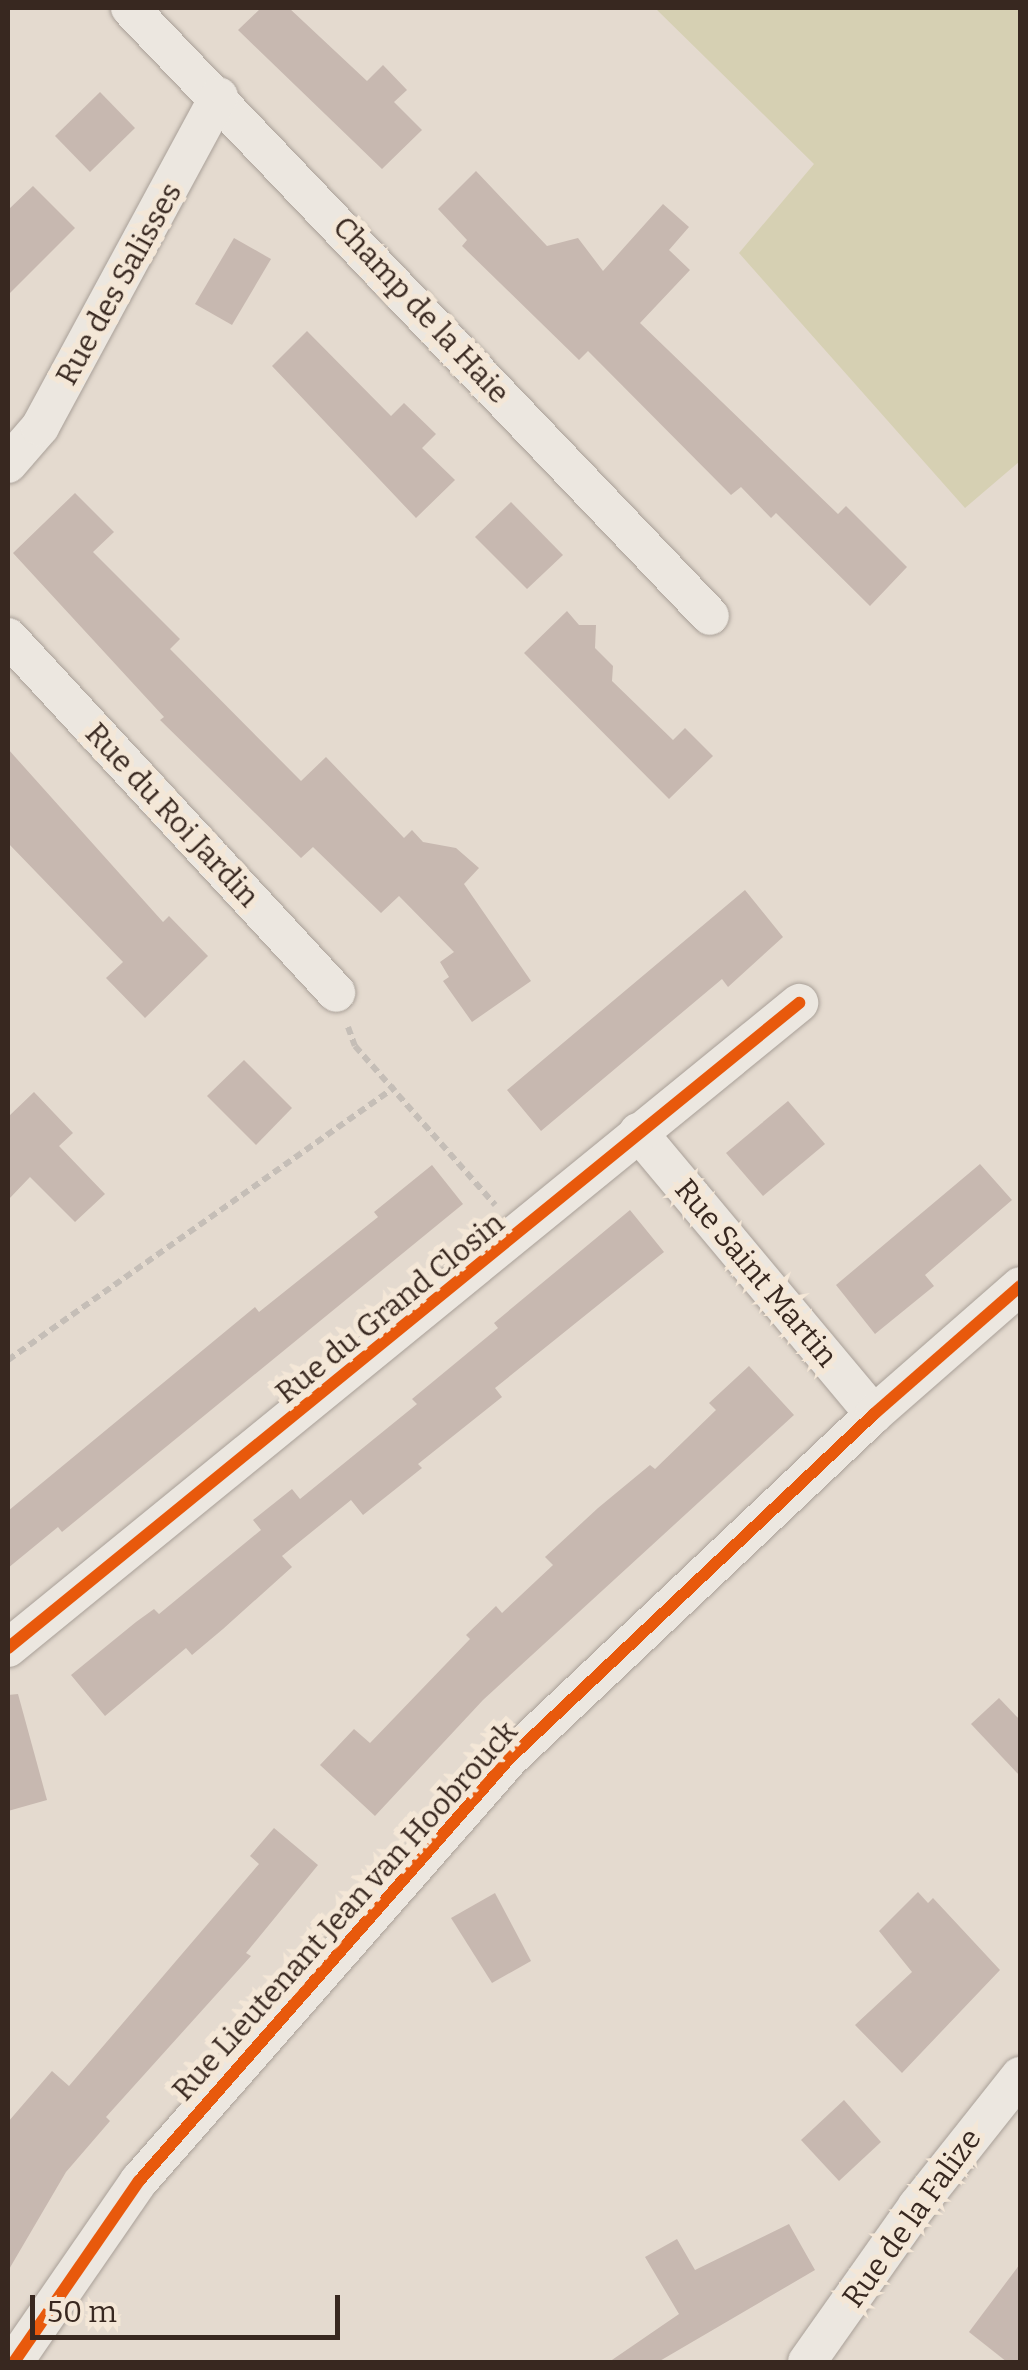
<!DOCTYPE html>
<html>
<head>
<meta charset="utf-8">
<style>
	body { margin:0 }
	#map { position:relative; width:1028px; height:2370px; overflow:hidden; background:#e4dacf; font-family:Bitter,serif }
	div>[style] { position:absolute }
	.green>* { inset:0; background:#d6d0b3 }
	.building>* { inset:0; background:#c7b8b0 }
	.path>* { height:6px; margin-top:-3px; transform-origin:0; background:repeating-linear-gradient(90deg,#c5beb7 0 8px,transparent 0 13px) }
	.roads { filter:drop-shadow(0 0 2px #a9a098) drop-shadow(0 0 2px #a9a098) }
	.minor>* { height:38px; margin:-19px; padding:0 19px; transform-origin:19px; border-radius:19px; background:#ece7e0 }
	.cycleway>* { height:12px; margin:-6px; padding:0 6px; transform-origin:6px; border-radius:6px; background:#e8590c }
	span { translate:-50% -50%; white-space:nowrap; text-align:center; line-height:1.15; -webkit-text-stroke:10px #f4e7d7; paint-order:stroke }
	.street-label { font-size:30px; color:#382820 }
	.frame { position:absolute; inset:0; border:10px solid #382820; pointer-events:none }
	.scale { position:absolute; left:30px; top:2295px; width:310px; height:45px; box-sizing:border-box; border:5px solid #382820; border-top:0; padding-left:12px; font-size:30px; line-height:35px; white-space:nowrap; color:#382820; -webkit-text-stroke:8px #f4e7d7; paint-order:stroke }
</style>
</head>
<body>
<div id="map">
	<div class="green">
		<div style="clip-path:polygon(655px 8px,1020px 8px,1020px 461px,965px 508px,739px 253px,814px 164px)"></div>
	</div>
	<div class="building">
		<div style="clip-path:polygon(261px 8px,289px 8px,367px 81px,383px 65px,407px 90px,394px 102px,422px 130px,382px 169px,238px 30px)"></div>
		<div style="clip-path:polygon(100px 92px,135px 128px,90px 172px,55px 136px)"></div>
		<div style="clip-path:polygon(476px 171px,547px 246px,578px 238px,603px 271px,663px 204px,689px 227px,669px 250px,690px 270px,640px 323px,838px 514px,846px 506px,907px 567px,870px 606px,776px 513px,771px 518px,741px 487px,731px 495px,588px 351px,579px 360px,462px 246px,467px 240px,438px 209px)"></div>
		<div style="clip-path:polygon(33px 186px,75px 228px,8px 295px,8px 210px)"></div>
		<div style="clip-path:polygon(234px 238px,271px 259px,232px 325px,195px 304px)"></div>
		<div style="clip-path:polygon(307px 331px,391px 416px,404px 403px,436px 434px,422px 448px,455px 480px,416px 518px,272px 366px)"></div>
		<div style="clip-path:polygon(75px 493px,114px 532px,93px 552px,180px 639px,170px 649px,301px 781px,326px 757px,404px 838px,412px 830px,423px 842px,456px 848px,479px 868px,464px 884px,531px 981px,472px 1022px,443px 981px,449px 977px,440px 962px,454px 952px,399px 896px,381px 913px,313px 847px,301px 858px,160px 720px,164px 717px,13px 553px)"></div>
		<div style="clip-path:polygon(511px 502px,563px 555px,527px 589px,475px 537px)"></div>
		<div style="clip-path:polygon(567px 611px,579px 625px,596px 625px,595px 648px,613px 666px,612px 681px,673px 740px,685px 728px,713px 756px,669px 799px,524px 653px)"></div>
		<div style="clip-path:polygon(8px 749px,163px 922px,169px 916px,208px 956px,145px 1018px,106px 978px,123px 962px,8px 843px)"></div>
		<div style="clip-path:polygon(745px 890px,783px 937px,728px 987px,722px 979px,541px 1131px,507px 1090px)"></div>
		<div style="clip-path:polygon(244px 1060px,292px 1108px,256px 1145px,207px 1096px)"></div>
		<div style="clip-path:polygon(34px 1092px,73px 1133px,59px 1146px,105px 1194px,75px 1222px,30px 1177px,8px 1200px,8px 1117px)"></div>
		<div style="clip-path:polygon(788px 1101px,825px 1144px,763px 1196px,726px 1153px)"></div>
		<div style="clip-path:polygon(980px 1164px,1012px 1200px,925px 1275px,934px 1286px,875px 1334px,836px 1285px)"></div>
		<div style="clip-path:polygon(432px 1165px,463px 1204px,62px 1532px,58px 1527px,8px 1568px,8px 1511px,255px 1307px,259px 1312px,378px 1217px,374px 1212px)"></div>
		<div style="clip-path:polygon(630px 1210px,664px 1252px,495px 1388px,502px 1397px,418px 1464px,422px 1468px,363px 1515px,351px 1500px,282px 1556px,292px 1567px,223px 1629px,192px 1655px,186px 1648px,105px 1716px,71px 1675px,136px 1622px,154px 1609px,159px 1614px,261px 1530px,253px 1520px,292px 1489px,300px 1499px,417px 1404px,412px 1399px,498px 1328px,494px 1323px)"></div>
		<div style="clip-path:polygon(749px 1366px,794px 1415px,483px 1700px,375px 1816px,320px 1765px,354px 1729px,370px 1743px,470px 1639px,466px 1635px,496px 1606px,502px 1613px,553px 1565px,545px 1557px,598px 1508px,650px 1465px,655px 1469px,716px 1410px,709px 1403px)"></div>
		<div style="clip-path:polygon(18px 1694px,47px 1800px,8px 1811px,8px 1695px)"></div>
		<div style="clip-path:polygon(999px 1698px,1020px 1720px,1020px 1776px,971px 1724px)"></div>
		<div style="clip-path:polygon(274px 1828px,318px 1865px,246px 1953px,251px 1956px,106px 2117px,110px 2121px,66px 2172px,8px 2271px,8px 2122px,52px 2071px,69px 2086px,259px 1864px,250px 1856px)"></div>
		<div style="clip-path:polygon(918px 1892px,928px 1903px,933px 1898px,1000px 1970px,902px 2073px,855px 2025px,912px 1972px,879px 1931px)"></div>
		<div style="clip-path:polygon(495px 1893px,531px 1961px,492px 1983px,451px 1918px)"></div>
		<div style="clip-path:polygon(844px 2100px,881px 2142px,839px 2181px,801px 2140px)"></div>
		<div style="clip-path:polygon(789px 2224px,815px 2270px,658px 2362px,609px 2362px,679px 2314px,645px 2257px,677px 2239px,695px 2270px)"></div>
		<div style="clip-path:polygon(1020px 2264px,1020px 2362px,1007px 2362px,969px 2332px)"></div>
	</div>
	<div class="path">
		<div style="left:348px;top:1027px;width:20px;rotate:70deg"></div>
		<div style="left:355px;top:1046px;width:212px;rotate:48.6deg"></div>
		<div style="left:8px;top:1360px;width:474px;rotate:-35.2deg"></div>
	</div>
	<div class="roads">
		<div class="minor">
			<div style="left:130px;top:8px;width:840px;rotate:46.35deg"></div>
			<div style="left:8px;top:464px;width:49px;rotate:-49.1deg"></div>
			<div style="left:40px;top:427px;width:376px;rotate:-61.6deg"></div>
			<div style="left:8px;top:637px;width:484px;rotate:47.3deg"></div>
			<div style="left:638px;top:1132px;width:368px;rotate:50.1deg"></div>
			<div style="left:8px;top:1648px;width:1021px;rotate:-39.19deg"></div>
			<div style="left:14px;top:2362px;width:220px;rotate:-55.4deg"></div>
			<div style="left:139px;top:2181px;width:563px;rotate:-48.75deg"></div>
			<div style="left:510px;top:1758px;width:501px;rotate:-43.38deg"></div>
			<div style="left:874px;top:1414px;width:194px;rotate:-41.2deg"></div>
			<div style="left:807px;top:2362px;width:191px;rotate:-54.8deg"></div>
			<div style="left:917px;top:2206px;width:166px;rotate:-51.6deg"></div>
		</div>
	</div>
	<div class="cycleway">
		<div style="left:8px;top:1648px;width:1021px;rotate:-39.19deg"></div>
		<div style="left:14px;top:2362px;width:220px;rotate:-55.4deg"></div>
		<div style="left:139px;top:2181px;width:563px;rotate:-48.75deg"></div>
		<div style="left:510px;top:1758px;width:501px;rotate:-43.38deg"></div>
		<div style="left:874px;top:1414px;width:194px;rotate:-41.2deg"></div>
	</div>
	<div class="street-label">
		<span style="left:119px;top:284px;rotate:-61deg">Rue des Salisses</span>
		<span style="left:421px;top:310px;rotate:47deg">Champ de la Haie</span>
		<span style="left:172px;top:815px;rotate:47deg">Rue du Roi Jardin</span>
		<span style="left:756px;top:1273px;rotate:50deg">Rue Saint Martin</span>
		<span style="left:390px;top:1308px;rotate:-39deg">Rue du Grand Closin</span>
		<span style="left:345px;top:1911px;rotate:-48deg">Rue Lieutenant Jean van Hoobrouck</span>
		<span style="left:912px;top:2218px;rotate:-54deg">Rue de la Falize</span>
	</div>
	<div class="frame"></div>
	<div class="scale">50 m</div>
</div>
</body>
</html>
